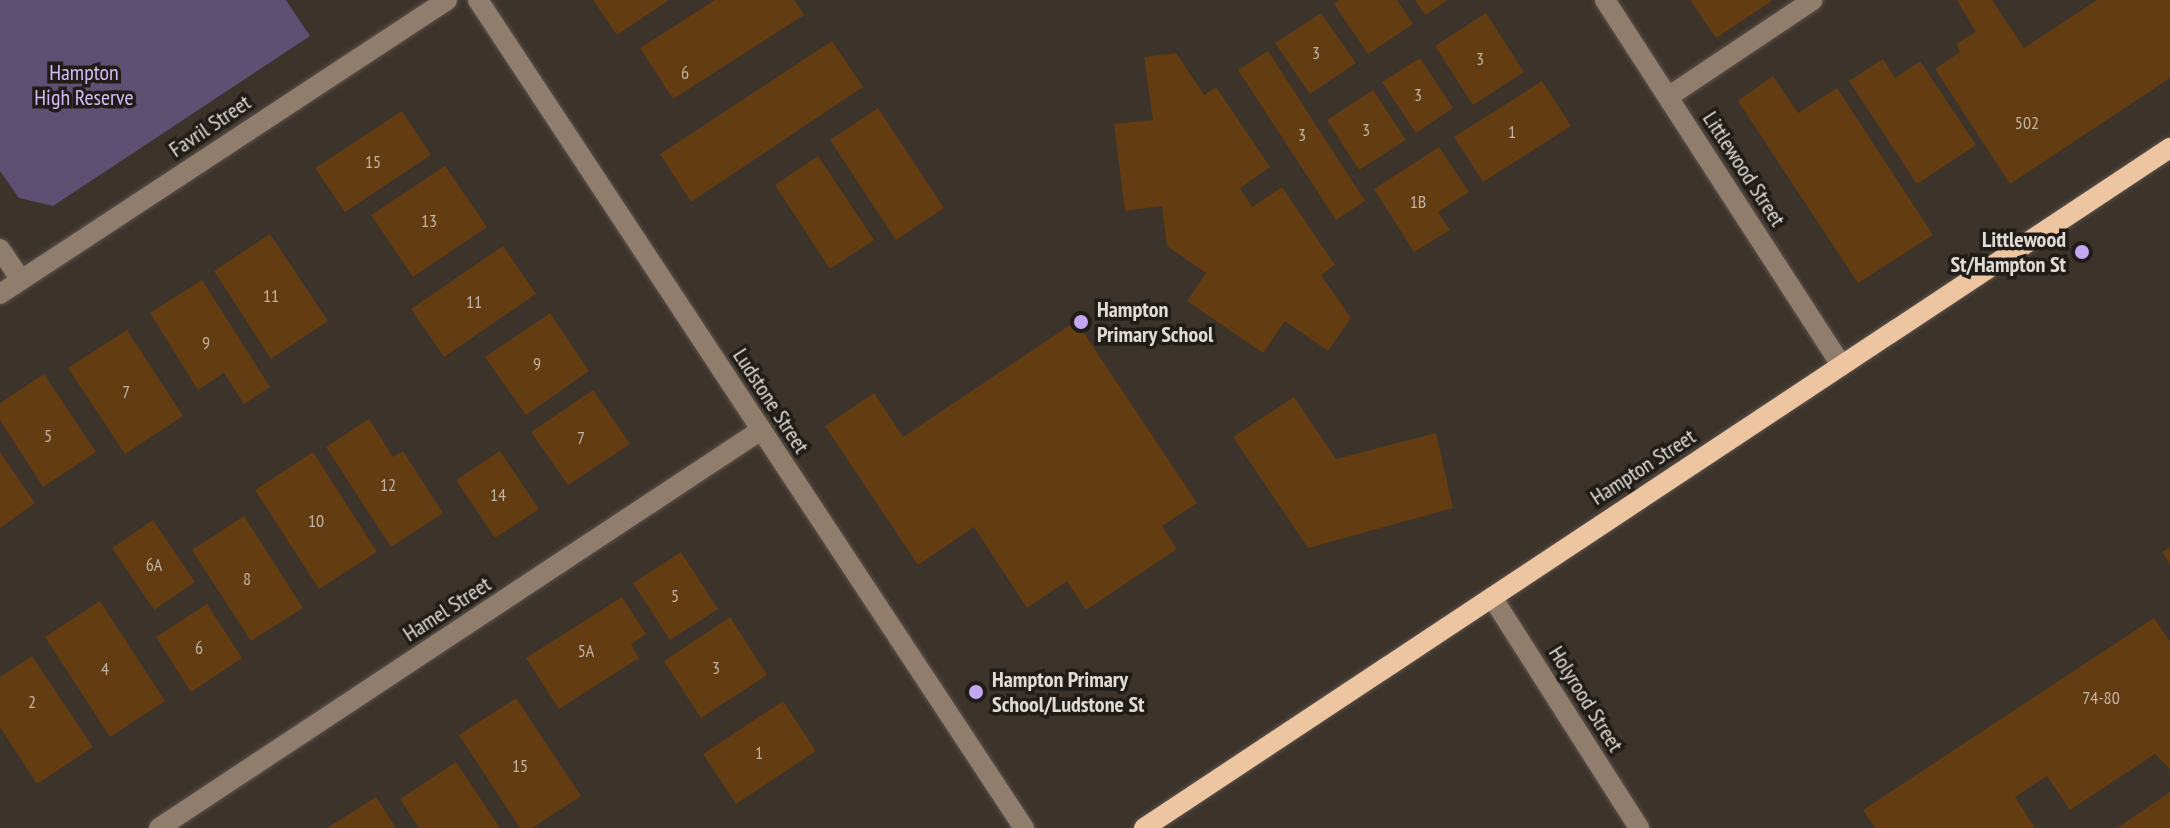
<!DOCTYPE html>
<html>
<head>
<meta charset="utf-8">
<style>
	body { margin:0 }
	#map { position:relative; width:2170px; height:828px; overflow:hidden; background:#3c332b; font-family:"PT Sans Narrow",sans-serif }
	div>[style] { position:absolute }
	.green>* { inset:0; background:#5e5073 }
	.building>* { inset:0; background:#633c12 }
	.roads { filter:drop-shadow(0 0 2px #5a514a) drop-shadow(0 0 2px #5a514a) }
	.minor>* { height:20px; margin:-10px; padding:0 10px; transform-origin:10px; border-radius:10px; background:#917d6c }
	.major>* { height:20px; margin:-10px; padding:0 10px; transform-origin:10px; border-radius:10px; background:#edc5a1 }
	.dots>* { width:22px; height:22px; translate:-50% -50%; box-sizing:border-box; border:4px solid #201c18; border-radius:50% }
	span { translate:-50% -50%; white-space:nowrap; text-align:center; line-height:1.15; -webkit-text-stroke:7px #201c18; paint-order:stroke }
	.number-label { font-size:18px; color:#c2b3a5 }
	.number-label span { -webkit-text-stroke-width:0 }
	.park-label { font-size:22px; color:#d1baf6 }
	.street-label { font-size:22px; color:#e1dbd6 }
	.poi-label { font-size:22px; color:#e1dbd6; font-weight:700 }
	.right { translate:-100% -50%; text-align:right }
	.left { translate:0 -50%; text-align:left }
</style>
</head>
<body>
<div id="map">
	<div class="green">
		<div style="clip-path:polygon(0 0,286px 0,310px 36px,53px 206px,19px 198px,0 171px)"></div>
	</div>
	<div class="building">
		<div style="clip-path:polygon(593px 0,669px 0,617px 35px)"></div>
		<div style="clip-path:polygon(715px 0,794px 0,804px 15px,673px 99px,640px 48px)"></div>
		<div style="clip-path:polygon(1339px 0,1397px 0,1413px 24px,1368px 54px,1334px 4px)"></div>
		<div style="clip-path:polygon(1415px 0,1448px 0,1425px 15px)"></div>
		<div style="clip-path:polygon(1690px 0,1773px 0,1716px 38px)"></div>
		<div style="clip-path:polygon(1957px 0,1992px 0,2024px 48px,2097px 0,2170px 0,2170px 78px,2010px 184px,1935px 69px,1960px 52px,1956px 44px,1976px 32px)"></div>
		<div style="clip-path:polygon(1321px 13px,1356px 63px,1310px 94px,1275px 43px)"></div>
		<div style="clip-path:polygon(1486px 13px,1524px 72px,1473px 105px,1435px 46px)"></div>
		<div style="clip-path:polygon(832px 41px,863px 87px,691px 202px,660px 154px)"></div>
		<div style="clip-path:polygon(1268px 51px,1365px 201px,1336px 220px,1238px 70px)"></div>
		<div style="clip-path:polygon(1176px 53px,1204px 95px,1216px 87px,1270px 167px,1240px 188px,1252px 207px,1282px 187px,1335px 265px,1321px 275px,1351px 318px,1328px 351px,1285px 321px,1263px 353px,1187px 301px,1206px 273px,1167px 246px,1162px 206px,1125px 211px,1114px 124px,1153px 120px,1144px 57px)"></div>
		<div style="clip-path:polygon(1420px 58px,1453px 108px,1416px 133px,1382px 82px)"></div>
		<div style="clip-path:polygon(1883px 59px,1895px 78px,1920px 61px,1976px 145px,1917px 184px,1849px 81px)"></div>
		<div style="clip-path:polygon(1773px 76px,1798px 113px,1837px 88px,1933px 235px,1858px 283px,1738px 101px)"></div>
		<div style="clip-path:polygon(1542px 81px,1571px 126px,1483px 182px,1454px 137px)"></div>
		<div style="clip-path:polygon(1373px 90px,1406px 140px,1359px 170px,1327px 120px)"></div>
		<div style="clip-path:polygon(878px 108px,944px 208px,896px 240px,830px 140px)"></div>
		<div style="clip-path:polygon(402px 111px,431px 155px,345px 212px,315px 168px)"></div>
		<div style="clip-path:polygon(1439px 147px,1469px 192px,1438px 212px,1450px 230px,1414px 252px,1374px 189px)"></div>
		<div style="clip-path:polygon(818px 156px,874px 240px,830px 269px,775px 185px)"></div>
		<div style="clip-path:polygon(445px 166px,487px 227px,413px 277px,371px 215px)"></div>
		<div style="clip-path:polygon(270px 234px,328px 321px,271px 359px,214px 271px)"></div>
		<div style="clip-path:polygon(503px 246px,536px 294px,444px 357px,411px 309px)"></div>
		<div style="clip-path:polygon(202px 280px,270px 387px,244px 404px,224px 373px,198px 390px,150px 313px)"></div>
		<div style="clip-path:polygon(550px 313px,589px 371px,526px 415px,485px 357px)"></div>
		<div style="clip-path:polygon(1076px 321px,1197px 503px,1162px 526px,1177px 549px,1086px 610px,1067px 581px,1027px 608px,974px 527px,918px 565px,825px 426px,874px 393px,903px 437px)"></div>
		<div style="clip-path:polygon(127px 330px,183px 416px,125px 454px,68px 368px)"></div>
		<div style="clip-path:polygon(44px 374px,96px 452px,43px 487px,0 420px,0 403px)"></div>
		<div style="clip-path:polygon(593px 390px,630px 444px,568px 485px,531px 432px)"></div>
		<div style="clip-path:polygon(1294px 397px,1336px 459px,1436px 433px,1453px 508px,1308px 548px,1233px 437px)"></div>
		<div style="clip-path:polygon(369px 419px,393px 457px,403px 451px,443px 513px,391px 547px,326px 447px)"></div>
		<div style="clip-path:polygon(500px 451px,539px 509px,495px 538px,456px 480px)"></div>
		<div style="clip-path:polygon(0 452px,35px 503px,0 528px)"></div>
		<div style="clip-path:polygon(313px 452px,377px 552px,319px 589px,255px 490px)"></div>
		<div style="clip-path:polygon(244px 516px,303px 608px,251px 641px,192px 550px)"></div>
		<div style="clip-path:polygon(153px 520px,195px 582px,154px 610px,112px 548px)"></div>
		<div style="clip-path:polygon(2170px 547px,2170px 564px,2162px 552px)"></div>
		<div style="clip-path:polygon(681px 552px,718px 609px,670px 640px,633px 583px)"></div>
		<div style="clip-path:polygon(622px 597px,646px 634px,631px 644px,639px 658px,559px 709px,526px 658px)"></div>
		<div style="clip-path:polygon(100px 601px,165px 701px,110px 737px,45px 637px)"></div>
		<div style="clip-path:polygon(207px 604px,242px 658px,191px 692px,156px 637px)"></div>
		<div style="clip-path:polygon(730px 617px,767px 675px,701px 718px,664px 661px)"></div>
		<div style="clip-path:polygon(2154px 618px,2170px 642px,2170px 769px,2155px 754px,2070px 810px,2047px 776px,2015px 797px,2035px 828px,1875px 828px,1863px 810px)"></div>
		<div style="clip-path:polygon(32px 656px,93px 747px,37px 784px,0 727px,0 677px)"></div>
		<div style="clip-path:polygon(516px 698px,581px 796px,532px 828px,520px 828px,459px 735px)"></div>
		<div style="clip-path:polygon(783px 701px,816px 751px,736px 804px,703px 754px)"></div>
		<div style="clip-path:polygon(456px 762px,500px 828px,419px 828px,400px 799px)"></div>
		<div style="clip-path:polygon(2170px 792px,2170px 828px,2117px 828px)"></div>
		<div style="clip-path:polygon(376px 797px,396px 828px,327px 828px)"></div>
	</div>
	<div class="roads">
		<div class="minor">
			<div style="left:478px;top:0;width:992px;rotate:56.6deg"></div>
			<div style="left:1605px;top:0;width:435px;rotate:57.1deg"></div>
			<div style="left:1668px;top:97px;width:174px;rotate:-33.8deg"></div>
			<div style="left:0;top:249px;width:37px;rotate:56deg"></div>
			<div style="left:0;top:294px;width:535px;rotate:-33.33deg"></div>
			<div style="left:1492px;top:597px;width:274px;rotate:57.5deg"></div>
			<div style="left:159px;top:828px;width:722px;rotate:-33.47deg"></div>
		</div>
		<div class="major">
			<div style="left:1144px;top:828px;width:1231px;rotate:-33.54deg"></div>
		</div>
	</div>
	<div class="dots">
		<div style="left:2082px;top:252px;background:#c4a7f1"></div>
		<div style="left:1081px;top:322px;background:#c4a7f1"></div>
		<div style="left:976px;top:692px;background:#c4a7f1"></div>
	</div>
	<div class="number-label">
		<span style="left:1316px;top:53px">3</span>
		<span style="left:1480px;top:59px">3</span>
		<span style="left:685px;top:73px">6</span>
		<span style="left:1418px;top:95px">3</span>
		<span style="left:2027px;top:123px">502</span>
		<span style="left:1366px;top:130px">3</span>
		<span style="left:1512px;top:132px">1</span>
		<span style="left:1302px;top:135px">3</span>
		<span style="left:373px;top:162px">15</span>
		<span style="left:1418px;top:202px">1B</span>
		<span style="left:429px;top:221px">13</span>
		<span style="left:271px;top:296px">11</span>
		<span style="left:474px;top:302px">11</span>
		<span style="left:206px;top:343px">9</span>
		<span style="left:537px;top:364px">9</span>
		<span style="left:126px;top:392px">7</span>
		<span style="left:48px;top:436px">5</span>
		<span style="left:581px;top:438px">7</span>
		<span style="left:388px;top:485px">12</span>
		<span style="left:498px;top:495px">14</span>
		<span style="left:316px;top:521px">10</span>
		<span style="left:154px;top:565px">6A</span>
		<span style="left:247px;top:579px">8</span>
		<span style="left:675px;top:596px">5</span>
		<span style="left:199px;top:648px">6</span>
		<span style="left:586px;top:651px">5A</span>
		<span style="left:716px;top:668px">3</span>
		<span style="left:105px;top:669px">4</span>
		<span style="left:2101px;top:698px">74-80</span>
		<span style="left:32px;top:702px">2</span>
		<span style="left:759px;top:753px">1</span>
		<span style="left:520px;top:766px">15</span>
	</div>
	<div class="park-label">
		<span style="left:84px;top:85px">Hampton<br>High Reserve</span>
	</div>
	<div class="street-label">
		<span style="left:210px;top:126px;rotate:-34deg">Favril Street</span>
		<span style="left:1744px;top:169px;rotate:57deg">Littlewood Street</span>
		<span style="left:771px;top:401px;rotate:57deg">Ludstone Street</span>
		<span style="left:1643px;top:467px;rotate:-33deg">Hampton Street</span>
		<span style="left:447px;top:609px;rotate:-33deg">Hamel Street</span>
		<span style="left:1586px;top:699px;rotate:58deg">Holyrood Street</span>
	</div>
	<div class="poi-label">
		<span class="right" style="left:2066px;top:252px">Littlewood<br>St/Hampton St</span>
		<span class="left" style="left:1097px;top:322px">Hampton<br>Primary School</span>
		<span class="left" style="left:992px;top:692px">Hampton Primary<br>School/Ludstone St</span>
	</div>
</div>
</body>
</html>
